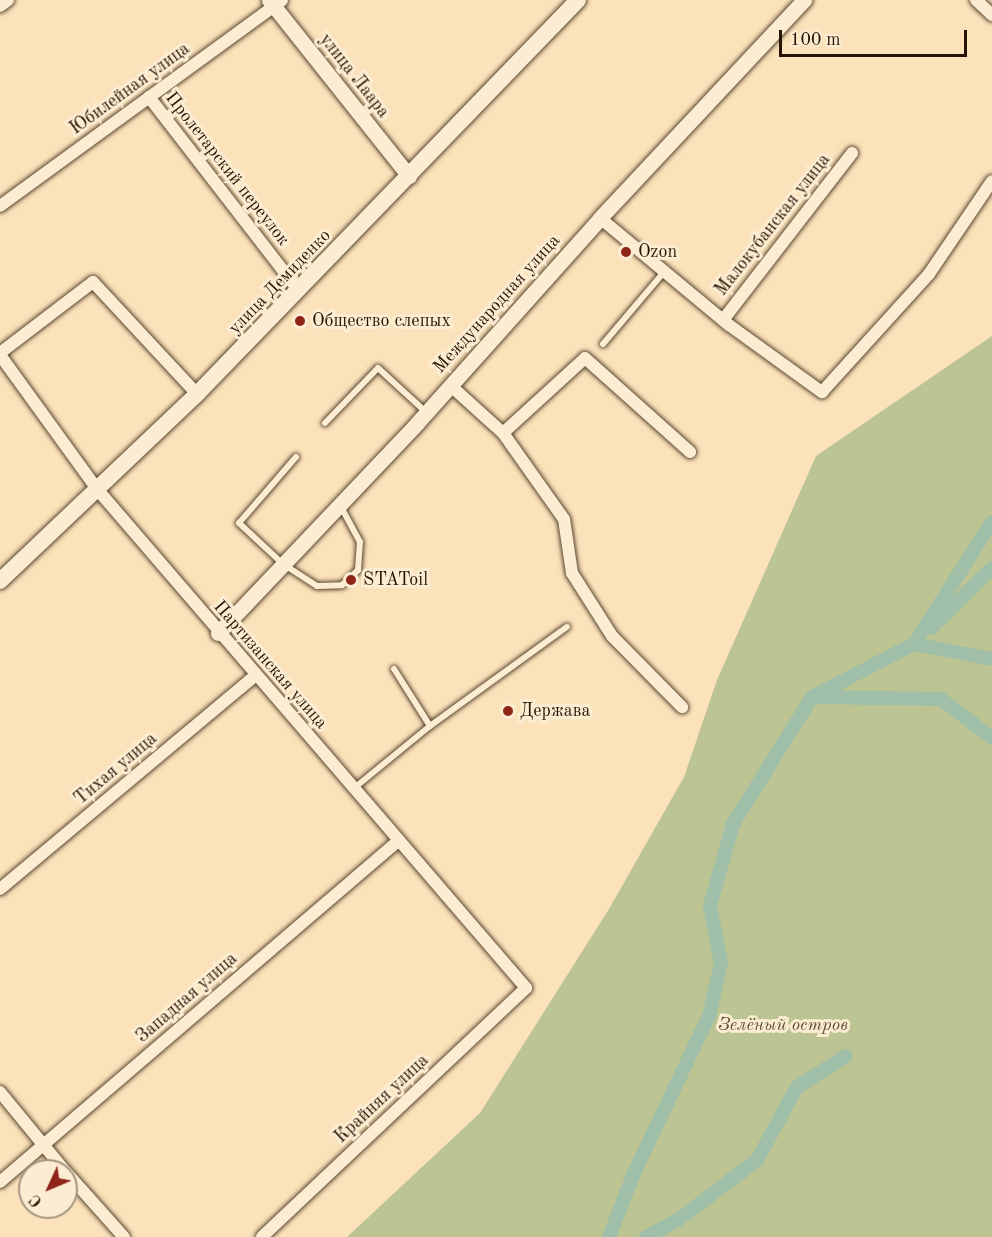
<!DOCTYPE html>
<html>
<head>
<meta charset="utf-8">
<style>
	body { margin:0 }
	#map { position:relative; width:992px; height:1237px; overflow:hidden; background:#fbe2ba; font-family:"Old Standard TT",serif }
	div>[style] { position:absolute }
	.green>* { inset:0; background:#bbc492 }
	.canal>* { height:14px; margin:-7px; padding:0 7px; transform-origin:7px; border-radius:7px; background:#a0bfa9 }
	.roads { filter:drop-shadow(0 0 2px #5b4732) drop-shadow(0 0 2px #5b4732) }
	.service>* { height:6px; margin:-3px; padding:0 3px; transform-origin:3px; border-radius:3px; background:#fcecd2 }
	.minor>* { height:12px; margin:-6px; padding:0 6px; transform-origin:6px; border-radius:6px; background:#fcecd2 }
	.tertiary>* { height:15px; margin:-7.5px; padding:0 7.5px; transform-origin:7.5px; border-radius:7.5px; background:#fcecd2 }
	.secondary>* { height:16px; margin:-8px; padding:0 8px; transform-origin:8px; border-radius:8px; background:#fcecd2 }
	.dots>* { width:16px; height:16px; translate:-50% -50%; box-sizing:border-box; border:3px solid #fcecd2; border-radius:50% }
	span { translate:-50% -50%; white-space:nowrap; text-align:center; line-height:1.15; -webkit-text-stroke:6px #fcecd2; paint-order:stroke }
	.street-label { font-size:18px; color:#261304 }
	.poi-label { font-size:18px; color:#261304 }
	.left { translate:0 -50%; text-align:left }
	.park-label { font-size:18px; color:#5a5136; font-style:italic }
	.north { position:absolute; left:18px; top:1159px; width:60px; height:60px; box-sizing:border-box; background:#fcecd2; border:2px solid #a69580; border-radius:50%; rotate:226deg; font-size:16px; font-weight:700; line-height:24px; text-align:center; color:#261304 }
	.north::after { content:''; display:block; margin:auto; width:21px; height:27px; background:#8f2418; clip-path:polygon(50% 0,100% 100%,50% 72%,0 100%) }
	.scale { position:absolute; left:779px; top:30px; width:188px; height:27px; box-sizing:border-box; border:3px solid #261304; border-top:0; padding-left:8px; font-size:18px; line-height:21px; white-space:nowrap; color:#261304; -webkit-text-stroke:4px #fcecd2; paint-order:stroke }
</style>
</head>
<body>
<div id="map">
	<div class="green">
		<div style="clip-path:polygon(992px 336px,992px 1237px,347px 1237px,480px 1113px,609px 909px,684px 777px,717px 680px,816px 456px)"></div>
	</div>
	<div class="canal">
		<div style="left:931px;top:628px;width:86px;rotate:-44.5deg"></div>
		<div style="left:914px;top:644px;width:79px;rotate:10.9deg"></div>
		<div style="left:815px;top:697px;width:126px;rotate:0.9deg"></div>
		<div style="left:941px;top:699px;width:64px;rotate:37.4deg"></div>
		<div style="left:609px;top:1237px;width:69px;rotate:-68.7deg"></div>
		<div style="left:634px;top:1173px;width:174px;rotate:-64.5deg"></div>
		<div style="left:709px;top:1016px;width:54px;rotate:-77.2deg"></div>
		<div style="left:721px;top:963px;width:58px;rotate:-100.9deg"></div>
		<div style="left:710px;top:906px;width:85px;rotate:-74.3deg"></div>
		<div style="left:733px;top:824px;width:150px;rotate:-58.1deg"></div>
		<div style="left:812px;top:697px;width:115px;rotate:-27.5deg"></div>
		<div style="left:914px;top:644px;width:145px;rotate:-57.4deg"></div>
		<div style="left:646px;top:1237px;width:36px;rotate:-28deg"></div>
		<div style="left:678px;top:1220px;width:99px;rotate:-37.2deg"></div>
		<div style="left:757px;top:1160px;width:83px;rotate:-61.3deg"></div>
		<div style="left:797px;top:1087px;width:58px;rotate:-32.3deg"></div>
	</div>
	<div class="roads">
		<div class="service">
			<div style="left:603px;top:344px;width:94px;rotate:-49.7deg"></div>
			<div style="left:325px;top:423px;width:76px;rotate:-46.1deg"></div>
			<div style="left:378px;top:368px;width:65px;rotate:42.5deg"></div>
			<div style="left:296px;top:457px;width:87px;rotate:130.8deg"></div>
			<div style="left:239px;top:523px;width:60px;rotate:43deg"></div>
			<div style="left:283px;top:564px;width:40px;rotate:32.9deg"></div>
			<div style="left:317px;top:586px;width:25px;rotate:-2deg"></div>
			<div style="left:342px;top:585px;width:22px;rotate:-43deg"></div>
			<div style="left:358px;top:570px;width:28px;rotate:-86deg"></div>
			<div style="left:360px;top:542px;width:42px;rotate:-118.4deg"></div>
			<div style="left:394px;top:669px;width:67px;rotate:57.7deg"></div>
			<div style="left:353px;top:789px;width:99px;rotate:-39.3deg"></div>
			<div style="left:430px;top:726px;width:169px;rotate:-35.9deg"></div>
		</div>
		<div class="minor">
			<div style="left:976px;top:0;width:22px;rotate:43deg"></div>
			<div style="left:0;top:6px;width:10px;rotate:-37deg"></div>
			<div style="left:149px;top:97px;width:245px;rotate:52.3deg"></div>
			<div style="left:0;top:206px;width:349px;rotate:-36.1deg"></div>
			<div style="left:600px;top:218px;width:168px;rotate:39.7deg"></div>
			<div style="left:729px;top:325px;width:115px;rotate:35.8deg"></div>
			<div style="left:822px;top:392px;width:159px;rotate:-47.8deg"></div>
			<div style="left:929px;top:274px;width:112px;rotate:-55.9deg"></div>
			<div style="left:723px;top:320px;width:211px;rotate:-52.3deg"></div>
			<div style="left:0;top:353px;width:117px;rotate:-37.4deg"></div>
			<div style="left:93px;top:282px;width:153px;rotate:47.1deg"></div>
			<div style="left:0;top:355px;width:165px;rotate:54.1deg"></div>
			<div style="left:97px;top:489px;width:658px;rotate:49.31deg"></div>
			<div style="left:526px;top:988px;width:363px;rotate:136.7deg"></div>
			<div style="left:451px;top:386px;width:70px;rotate:42.1deg"></div>
			<div style="left:503px;top:433px;width:111px;rotate:-42.4deg"></div>
			<div style="left:585px;top:358px;width:141px;rotate:41.8deg"></div>
			<div style="left:503px;top:433px;width:105px;rotate:54.7deg"></div>
			<div style="left:564px;top:519px;width:55px;rotate:81.6deg"></div>
			<div style="left:572px;top:573px;width:75px;rotate:57.6deg"></div>
			<div style="left:612px;top:636px;width:100px;rotate:45.4deg"></div>
			<div style="left:0;top:889px;width:332px;rotate:-39.9deg"></div>
			<div style="left:0;top:1092px;width:102px;rotate:50.6deg"></div>
			<div style="left:66px;top:1172px;width:87px;rotate:48.3deg"></div>
			<div style="left:0;top:1182px;width:523px;rotate:-40.58deg"></div>
		</div>
		<div class="tertiary">
			<div style="left:269px;top:0;width:225px;rotate:51.5deg"></div>
			<div style="left:218px;top:633px;width:289px;rotate:-46.5deg"></div>
			<div style="left:417px;top:423px;width:275px;rotate:-48.2deg"></div>
			<div style="left:600px;top:218px;width:299px;rotate:-46.9deg"></div>
		</div>
		<div class="secondary">
			<div style="left:0;top:581px;width:272px;rotate:-43.5deg"></div>
			<div style="left:197px;top:394px;width:548px;rotate:-45.96deg"></div>
		</div>
	</div>
	<div class="dots">
		<div style="left:626px;top:252px;background:#8f2418"></div>
		<div style="left:300px;top:321px;background:#8f2418"></div>
		<div style="left:351px;top:580px;background:#8f2418"></div>
		<div style="left:508px;top:711px;background:#8f2418"></div>
	</div>
	<div class="street-label">
		<span style="left:354px;top:76px;rotate:52deg">улица Лаара</span>
		<span style="left:130px;top:89px;rotate:-36deg">Юбилейная улица</span>
		<span style="left:227px;top:169px;rotate:52deg">Пролетарский переулок</span>
		<span style="left:773px;top:225px;rotate:-52deg">Малокубанская улица</span>
		<span style="left:280px;top:282px;rotate:-46deg">улица Демиденко</span>
		<span style="left:497px;top:304px;rotate:-48deg">Международная улица</span>
		<span style="left:270px;top:665px;rotate:49deg">Партизанская улица</span>
		<span style="left:116px;top:769px;rotate:-40deg">Тихая улица</span>
		<span style="left:187px;top:998px;rotate:-41deg">Западная улица</span>
		<span style="left:382px;top:1099px;rotate:-43deg">Крайняя улица</span>
	</div>
	<div class="poi-label">
		<span class="left" style="left:638px;top:252px">Ozon</span>
		<span class="left" style="left:312px;top:321px">Общество слепых</span>
		<span class="left" style="left:363px;top:580px">STAToil</span>
		<span class="left" style="left:520px;top:711px">Держава</span>
	</div>
	<div class="park-label">
		<span style="left:783px;top:1025px">Зелёный остров</span>
	</div>
	<div class="north">С</div>
	<div class="scale">100 m</div>
</div>
</body>
</html>
